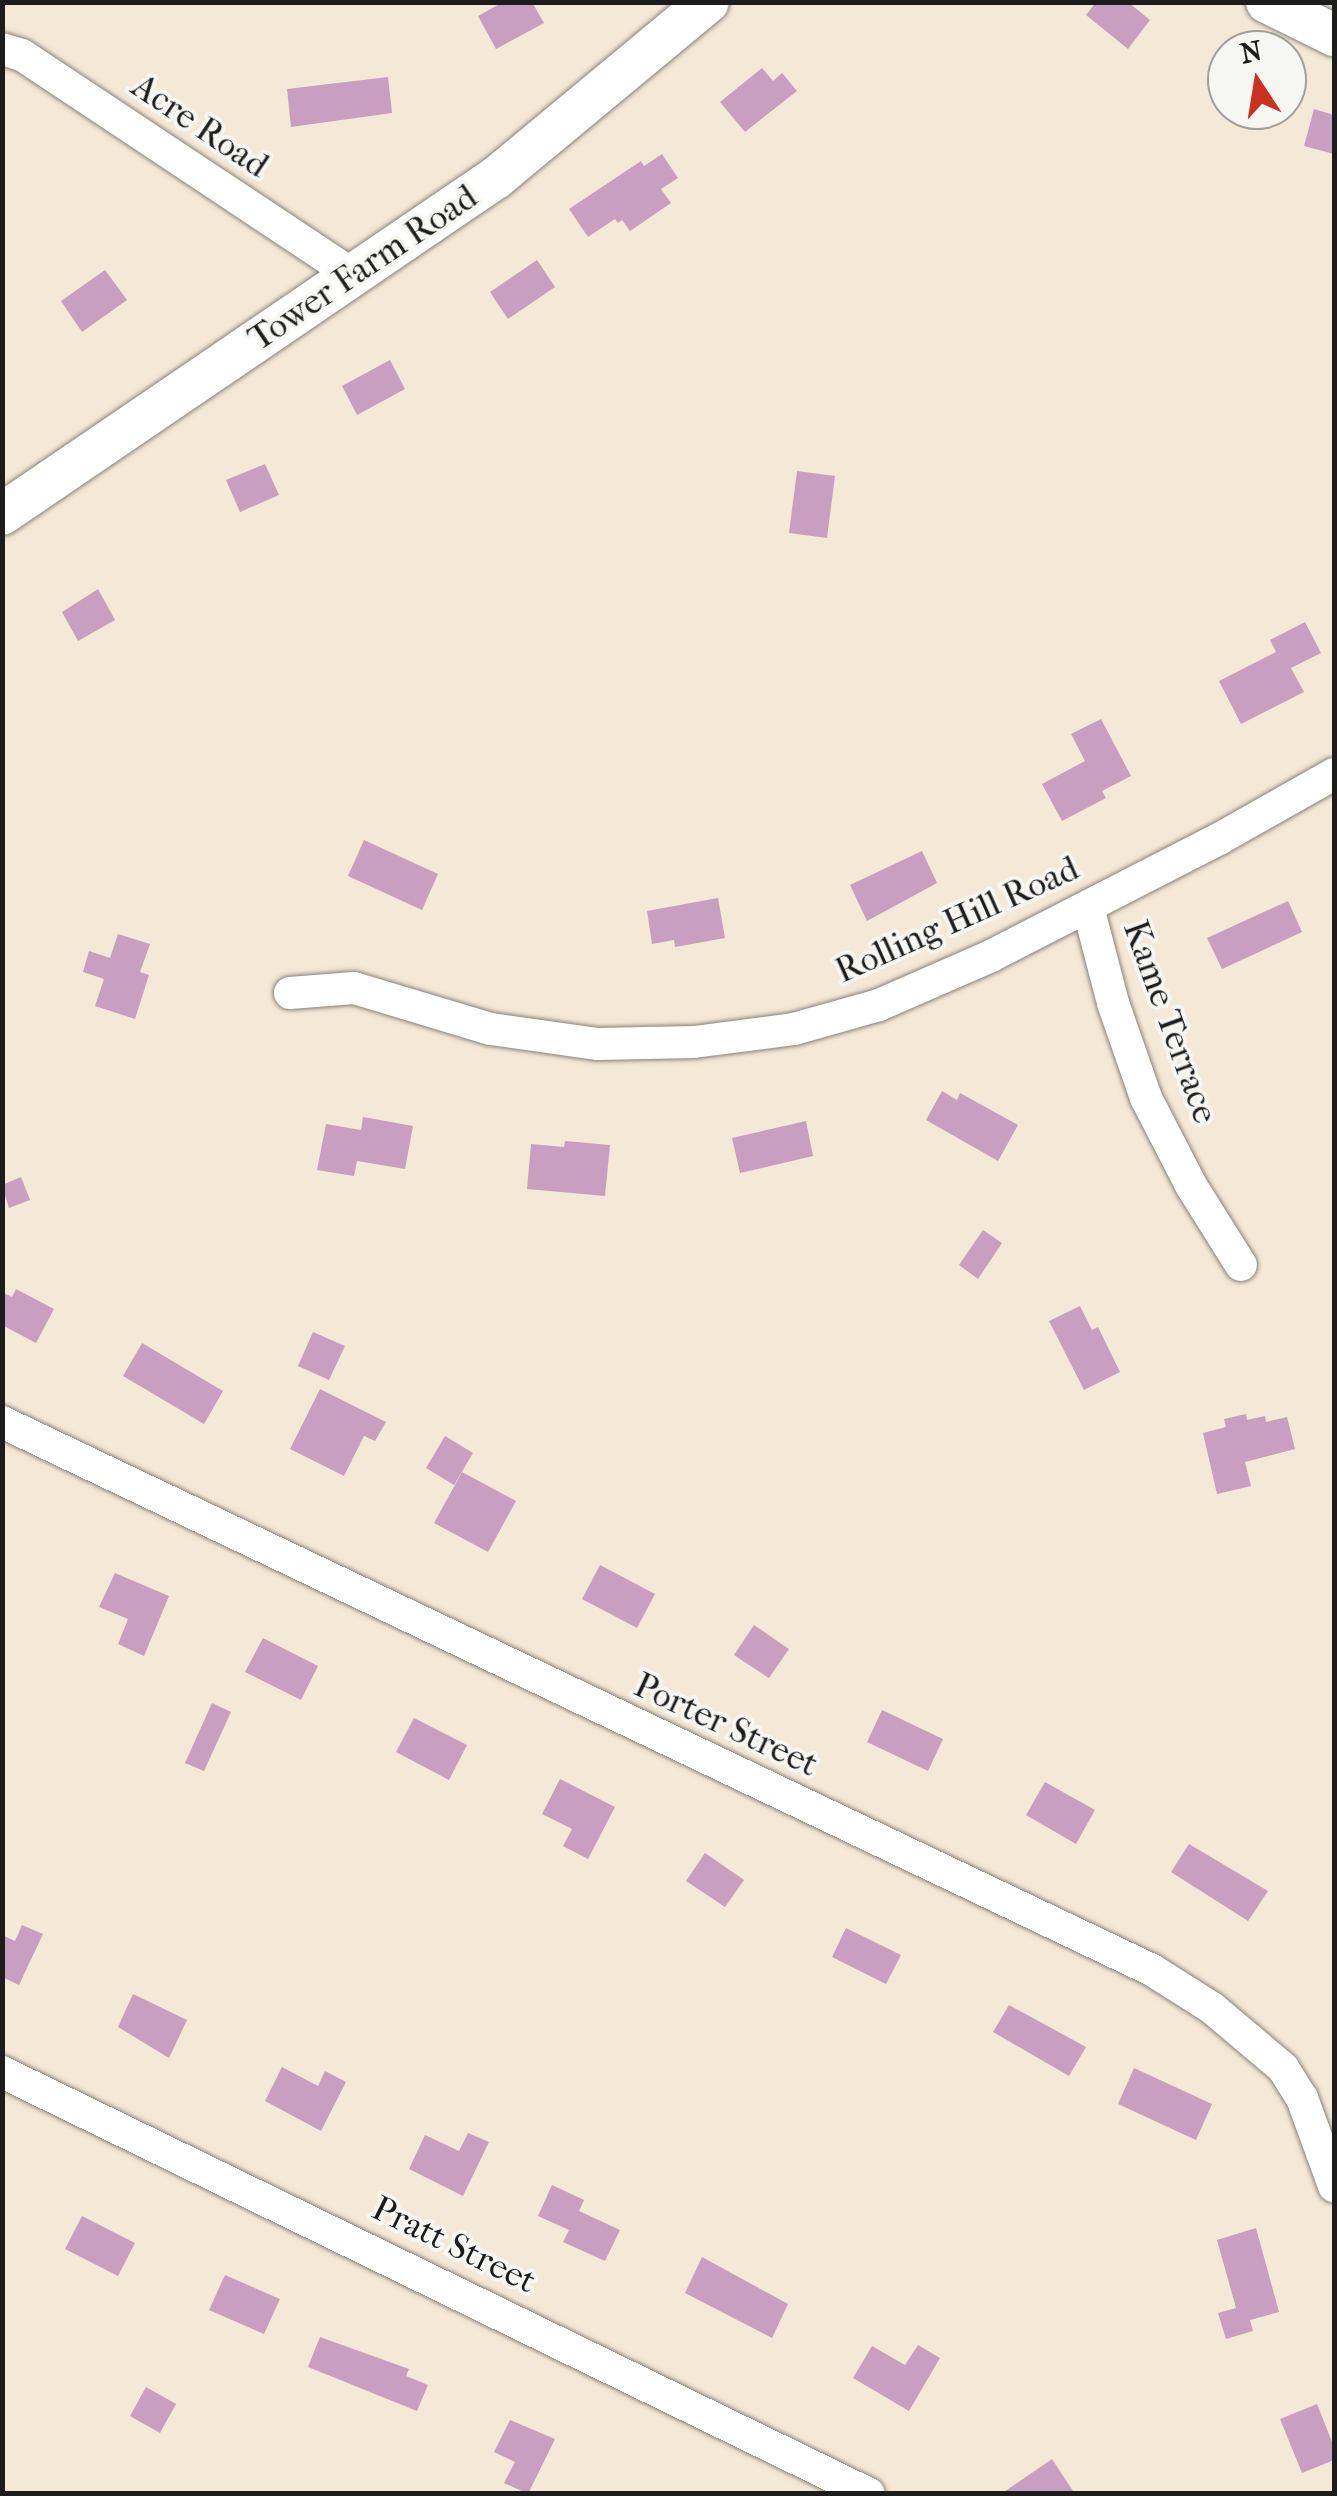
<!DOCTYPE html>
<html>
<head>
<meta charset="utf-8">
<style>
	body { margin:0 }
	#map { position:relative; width:1337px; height:2496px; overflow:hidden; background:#f4e8d6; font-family:"IM FELL French Canon",serif }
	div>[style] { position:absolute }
	.building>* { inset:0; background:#c89fc1 }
	.roads { filter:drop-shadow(0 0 2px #888279) drop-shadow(0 0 2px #888279) }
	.minor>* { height:32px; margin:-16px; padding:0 16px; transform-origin:16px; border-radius:16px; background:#fff }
	.tertiary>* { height:42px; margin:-21px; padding:0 21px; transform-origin:21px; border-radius:21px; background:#fff }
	span { translate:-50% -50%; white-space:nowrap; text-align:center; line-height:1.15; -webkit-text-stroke:8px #f6f6f2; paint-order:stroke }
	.street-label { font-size:35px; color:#1c1c1c }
	.frame { position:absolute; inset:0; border:5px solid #1c1c1c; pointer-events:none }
	.north { position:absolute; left:1207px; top:30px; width:100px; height:100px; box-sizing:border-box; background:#f6f6f2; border:2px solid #9f9f9c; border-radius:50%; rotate:348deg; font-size:28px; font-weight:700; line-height:40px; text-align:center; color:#1c1c1c }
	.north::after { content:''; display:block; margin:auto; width:35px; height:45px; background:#c8321e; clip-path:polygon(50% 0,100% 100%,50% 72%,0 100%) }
</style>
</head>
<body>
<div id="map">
	<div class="building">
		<div style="clip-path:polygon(503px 2px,532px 2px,544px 23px,496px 49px,478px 16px)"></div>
		<div style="clip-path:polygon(1096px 2px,1128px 2px,1150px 20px,1128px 49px,1086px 15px)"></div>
		<div style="clip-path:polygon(762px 68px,773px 81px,782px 73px,797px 91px,745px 132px,720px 102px)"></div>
		<div style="clip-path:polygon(388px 77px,392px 113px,291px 127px,287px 89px)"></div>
		<div style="clip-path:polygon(1314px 109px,1334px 115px,1334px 154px,1304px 146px)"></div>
		<div style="clip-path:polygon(662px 154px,678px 178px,661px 189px,671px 203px,630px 231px,622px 220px,618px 223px,615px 219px,588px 237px,569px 209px,641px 161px,644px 166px)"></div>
		<div style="clip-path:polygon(537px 260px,555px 287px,508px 319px,490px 292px)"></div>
		<div style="clip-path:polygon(105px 270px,127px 300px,82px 332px,61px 301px)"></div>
		<div style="clip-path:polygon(390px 360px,405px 389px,357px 415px,342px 386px)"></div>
		<div style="clip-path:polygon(265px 464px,279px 495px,240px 512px,226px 480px)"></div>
		<div style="clip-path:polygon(797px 471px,835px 476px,827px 538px,789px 533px)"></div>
		<div style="clip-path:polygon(98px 589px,115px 620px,78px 641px,62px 612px)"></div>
		<div style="clip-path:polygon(1305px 622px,1321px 653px,1291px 668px,1304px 692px,1241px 724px,1219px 681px,1276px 652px,1270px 640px)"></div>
		<div style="clip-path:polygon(1101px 719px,1131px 776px,1102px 791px,1106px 798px,1062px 821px,1042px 784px,1085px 761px,1071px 734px)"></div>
		<div style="clip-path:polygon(364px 840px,438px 874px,422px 910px,348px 876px)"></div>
		<div style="clip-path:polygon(922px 851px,937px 883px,867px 921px,850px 885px)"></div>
		<div style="clip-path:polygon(718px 898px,725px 938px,675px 947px,674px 940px,652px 944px,647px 911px)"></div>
		<div style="clip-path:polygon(1288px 901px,1302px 932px,1222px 969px,1207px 938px)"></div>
		<div style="clip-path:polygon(118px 934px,150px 944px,140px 972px,149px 975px,135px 1019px,95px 1006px,104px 979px,83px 972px,89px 951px,110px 958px)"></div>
		<div style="clip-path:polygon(942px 1091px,957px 1100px,960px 1093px,1018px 1125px,998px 1161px,926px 1120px)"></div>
		<div style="clip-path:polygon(363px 1117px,413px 1126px,405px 1169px,357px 1161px,354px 1176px,317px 1170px,326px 1124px,361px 1130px)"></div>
		<div style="clip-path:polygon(806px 1121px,813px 1156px,740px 1173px,732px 1138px)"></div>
		<div style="clip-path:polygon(565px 1141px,610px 1145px,605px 1196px,527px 1189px,531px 1144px,564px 1147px)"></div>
		<div style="clip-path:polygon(21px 1177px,30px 1200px,9px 1208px,2px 1185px)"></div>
		<div style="clip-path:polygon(983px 1230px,1002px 1243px,978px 1279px,959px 1265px)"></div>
		<div style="clip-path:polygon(16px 1289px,54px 1309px,36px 1343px,2px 1325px,2px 1292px,12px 1297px)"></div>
		<div style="clip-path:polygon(1080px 1306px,1092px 1330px,1098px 1327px,1120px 1372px,1084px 1390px,1049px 1321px)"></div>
		<div style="clip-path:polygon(313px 1332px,345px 1346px,329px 1380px,298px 1366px)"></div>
		<div style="clip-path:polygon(142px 1343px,223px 1391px,204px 1424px,123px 1376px)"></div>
		<div style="clip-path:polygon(320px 1389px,386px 1422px,375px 1441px,364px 1436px,344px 1476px,290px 1449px)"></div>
		<div style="clip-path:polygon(1246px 1414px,1247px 1420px,1265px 1416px,1266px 1422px,1287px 1417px,1295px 1449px,1245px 1462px,1251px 1486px,1217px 1494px,1203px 1433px,1226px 1427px,1224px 1419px)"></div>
		<div style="clip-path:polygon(445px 1436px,473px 1453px,454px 1485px,426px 1468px)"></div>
		<div style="clip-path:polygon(462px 1472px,516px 1501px,488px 1552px,434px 1523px)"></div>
		<div style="clip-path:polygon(600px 1565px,655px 1594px,637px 1628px,582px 1599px)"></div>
		<div style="clip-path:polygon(115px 1573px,169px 1596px,144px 1656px,118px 1644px,128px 1619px,99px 1607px)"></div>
		<div style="clip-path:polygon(754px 1625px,789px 1649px,769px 1678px,734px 1655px)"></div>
		<div style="clip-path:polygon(263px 1638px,318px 1666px,301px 1700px,245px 1672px)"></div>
		<div style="clip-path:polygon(212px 1703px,231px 1712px,204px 1771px,185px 1763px)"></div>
		<div style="clip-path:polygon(882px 1710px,943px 1739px,928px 1771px,867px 1742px)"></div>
		<div style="clip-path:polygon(414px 1718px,467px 1745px,449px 1780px,396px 1752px)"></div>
		<div style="clip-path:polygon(560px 1779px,615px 1807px,588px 1859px,563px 1846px,572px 1829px,542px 1814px)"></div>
		<div style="clip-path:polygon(1045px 1782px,1095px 1810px,1076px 1844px,1026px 1815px)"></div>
		<div style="clip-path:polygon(1189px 1844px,1268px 1891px,1248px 1921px,1171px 1872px)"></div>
		<div style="clip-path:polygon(705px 1853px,744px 1880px,725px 1907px,686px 1881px)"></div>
		<div style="clip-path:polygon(22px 1925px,43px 1934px,19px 1985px,2px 1977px,2px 1935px,15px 1941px)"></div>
		<div style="clip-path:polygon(846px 1928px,901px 1955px,886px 1984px,832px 1957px)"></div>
		<div style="clip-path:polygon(133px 1994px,187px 2020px,169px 2058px,118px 2027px)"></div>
		<div style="clip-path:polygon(1009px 2005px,1086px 2047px,1069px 2076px,993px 2032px)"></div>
		<div style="clip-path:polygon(282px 2067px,318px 2086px,325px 2071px,346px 2082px,321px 2131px,265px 2101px)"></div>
		<div style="clip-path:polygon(1134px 2068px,1212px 2104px,1196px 2140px,1118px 2104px)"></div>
		<div style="clip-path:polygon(468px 2133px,489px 2142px,463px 2196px,409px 2169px,425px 2135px,459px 2151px)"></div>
		<div style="clip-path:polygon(552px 2185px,584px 2200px,579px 2211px,620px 2230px,605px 2261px,563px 2242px,569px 2230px,538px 2216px)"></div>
		<div style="clip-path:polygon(82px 2216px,135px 2243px,118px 2276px,65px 2249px)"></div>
		<div style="clip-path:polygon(1256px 2228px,1279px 2312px,1250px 2320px,1253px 2331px,1226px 2339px,1218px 2313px,1236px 2308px,1217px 2240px)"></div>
		<div style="clip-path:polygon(702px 2257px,788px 2304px,772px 2338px,685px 2293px)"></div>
		<div style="clip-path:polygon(225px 2275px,280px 2299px,264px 2334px,209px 2310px)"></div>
		<div style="clip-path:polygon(320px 2337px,409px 2369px,406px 2376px,428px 2385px,417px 2411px,308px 2367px)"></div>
		<div style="clip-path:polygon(918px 2345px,940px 2358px,909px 2411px,853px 2378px,872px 2346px,905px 2365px)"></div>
		<div style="clip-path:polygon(146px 2387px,176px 2404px,160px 2433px,130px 2416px)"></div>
		<div style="clip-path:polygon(1317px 2404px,1334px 2447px,1334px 2460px,1302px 2473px,1280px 2419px)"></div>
		<div style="clip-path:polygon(510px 2420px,555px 2439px,528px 2494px,504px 2483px,515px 2462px,494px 2452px)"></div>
		<div style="clip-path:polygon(1052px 2459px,1075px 2494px,1001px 2494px)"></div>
	</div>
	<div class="roads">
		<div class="minor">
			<div style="left:2px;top:49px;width:21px;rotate:17deg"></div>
			<div style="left:22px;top:55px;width:395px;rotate:33.6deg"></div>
			<div style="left:1088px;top:907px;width:99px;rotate:75.4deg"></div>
			<div style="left:1113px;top:1003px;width:101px;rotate:70.8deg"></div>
			<div style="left:1146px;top:1098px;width:100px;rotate:62.7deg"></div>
			<div style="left:1192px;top:1187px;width:92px;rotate:57.9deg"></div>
			<div style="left:290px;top:993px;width:64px;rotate:-4.5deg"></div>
			<div style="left:354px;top:988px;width:143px;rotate:16.7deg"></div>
			<div style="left:491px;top:1029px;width:108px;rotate:8deg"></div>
			<div style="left:598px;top:1044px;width:96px;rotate:-1.2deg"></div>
			<div style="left:694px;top:1042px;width:101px;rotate:-7.4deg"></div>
			<div style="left:794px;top:1029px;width:88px;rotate:-15.8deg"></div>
			<div style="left:879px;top:1005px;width:122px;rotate:-23.6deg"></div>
			<div style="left:991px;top:956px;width:256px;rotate:-27.2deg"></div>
			<div style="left:1219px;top:839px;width:132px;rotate:-29.5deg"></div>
			<div style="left:2px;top:1422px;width:1274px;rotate:25.48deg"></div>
			<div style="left:1152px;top:1970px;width:71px;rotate:32.3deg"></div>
			<div style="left:1212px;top:2008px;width:93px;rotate:40.2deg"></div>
			<div style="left:1283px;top:2068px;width:36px;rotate:58deg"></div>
			<div style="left:1302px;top:2098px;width:94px;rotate:70deg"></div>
			<div style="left:2px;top:2072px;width:964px;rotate:25.95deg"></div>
		</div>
		<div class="tertiary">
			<div style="left:1267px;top:2px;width:75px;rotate:26.2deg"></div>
			<div style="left:2px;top:514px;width:599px;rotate:-34.25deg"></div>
			<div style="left:497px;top:177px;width:274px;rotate:-39.7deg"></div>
		</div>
	</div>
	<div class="street-label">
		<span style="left:200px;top:126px;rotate:34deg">Acre Road</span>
		<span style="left:363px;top:268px;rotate:-34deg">Tower Farm Road</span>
		<span style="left:957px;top:920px;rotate:-24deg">Rolling Hill Road</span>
		<span style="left:1170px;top:1022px;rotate:70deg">Kame Terrace</span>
		<span style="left:726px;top:1725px;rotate:25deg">Porter Street</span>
		<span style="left:454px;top:2245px;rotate:26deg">Pratt Street</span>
	</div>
	<div class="frame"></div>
	<div class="north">N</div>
</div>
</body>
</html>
